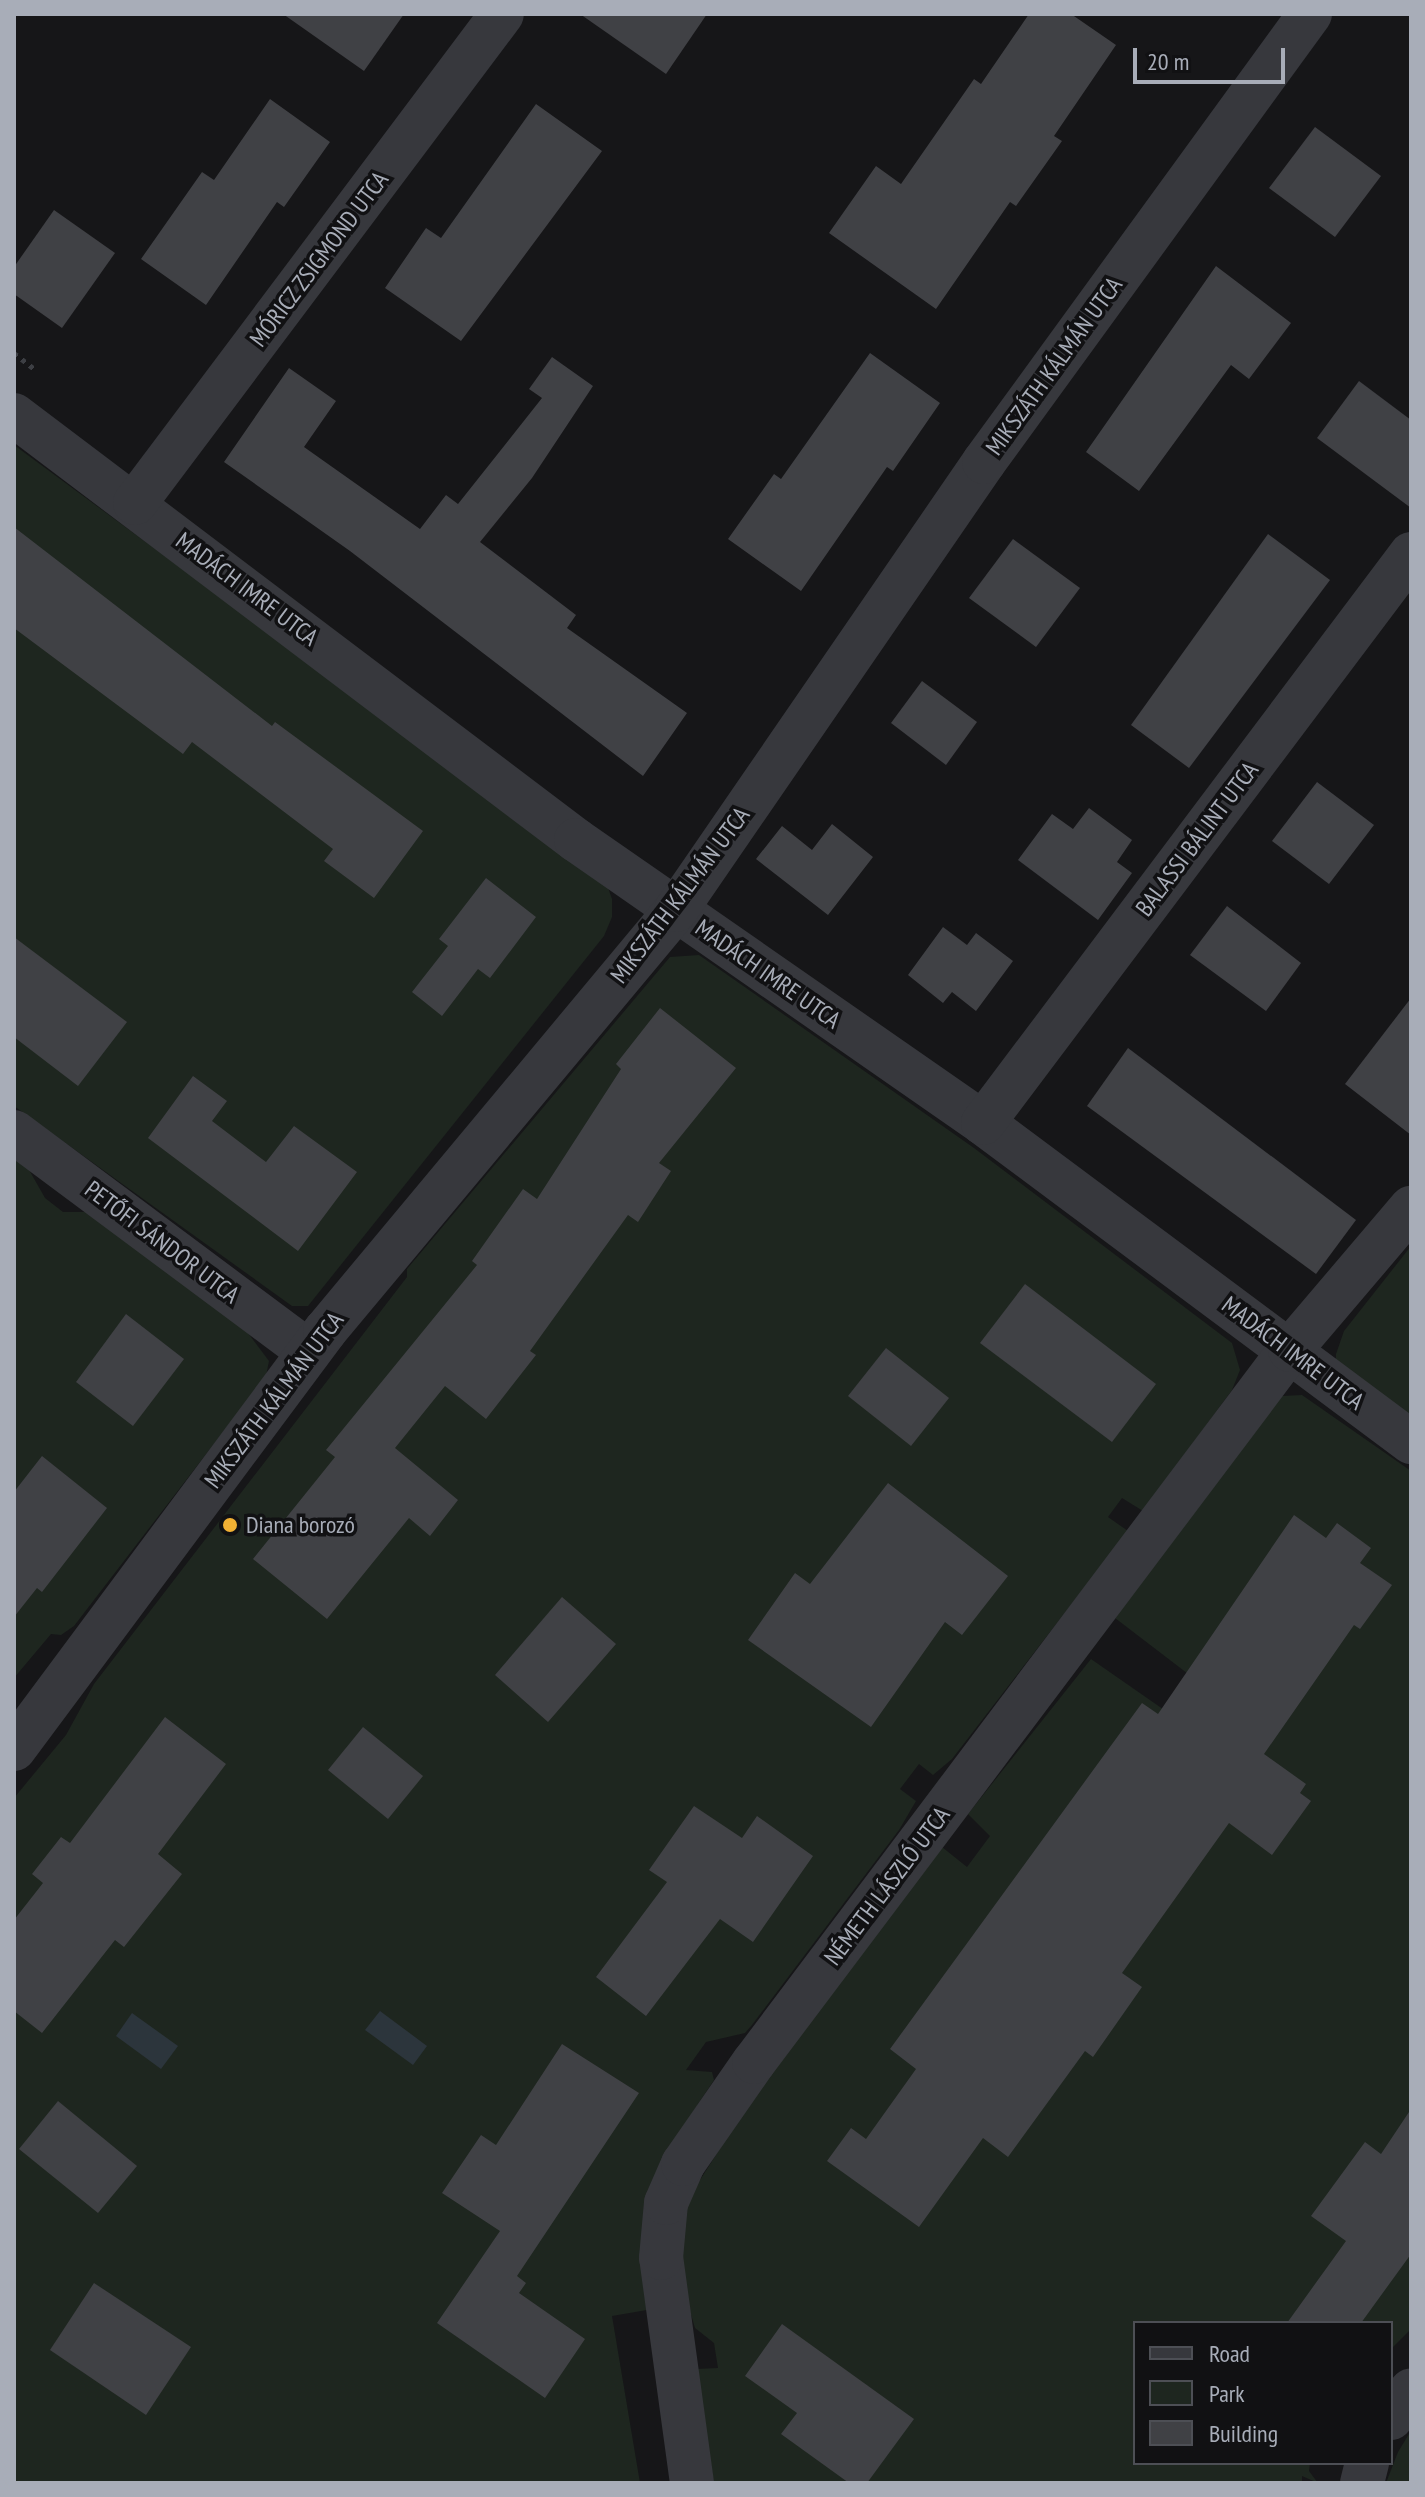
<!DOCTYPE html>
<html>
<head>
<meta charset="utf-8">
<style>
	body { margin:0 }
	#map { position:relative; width:1425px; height:2497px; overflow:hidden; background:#161618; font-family:"PT Sans Narrow",sans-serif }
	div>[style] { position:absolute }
	.green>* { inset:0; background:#1e261f }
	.water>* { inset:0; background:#2c353c }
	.building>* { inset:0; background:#404145 }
	.path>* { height:5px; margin-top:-2.5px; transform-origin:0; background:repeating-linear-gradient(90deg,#3d3f44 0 4px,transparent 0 10px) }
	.minor>* { height:44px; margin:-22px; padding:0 22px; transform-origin:22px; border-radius:22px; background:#37383d }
	.dots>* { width:22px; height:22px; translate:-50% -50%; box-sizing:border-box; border:4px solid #111113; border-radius:50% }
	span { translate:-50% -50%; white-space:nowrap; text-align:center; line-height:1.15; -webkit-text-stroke:7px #111113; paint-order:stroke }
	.street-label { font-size:24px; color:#a8adb8 }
	.poi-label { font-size:24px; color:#a8adb8 }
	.left { translate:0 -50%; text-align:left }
	.frame { position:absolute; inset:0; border:16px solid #a8adb8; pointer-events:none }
	.legend { position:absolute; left:1133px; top:2321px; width:260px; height:144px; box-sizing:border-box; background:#111113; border:2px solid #4d4f55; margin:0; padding:10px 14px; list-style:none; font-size:24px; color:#a8adb8 }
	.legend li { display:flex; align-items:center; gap:16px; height:40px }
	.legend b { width:40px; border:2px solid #4d4f55 }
	.scale { position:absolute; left:1133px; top:48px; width:152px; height:36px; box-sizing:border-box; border:4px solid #a8adb8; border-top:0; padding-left:10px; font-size:24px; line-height:28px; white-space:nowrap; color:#a8adb8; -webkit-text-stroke:6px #111113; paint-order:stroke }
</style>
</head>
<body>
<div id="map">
	<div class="green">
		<div style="clip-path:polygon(14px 445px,584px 865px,607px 885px,612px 899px,612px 917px,604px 936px,308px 1306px,292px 1306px,14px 1106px)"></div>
		<div style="clip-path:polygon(699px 955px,974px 1148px,1232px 1343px,1240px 1370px,1232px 1390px,1143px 1511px,1122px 1498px,1108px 1517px,1128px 1531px,952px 1759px,933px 1775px,919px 1764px,900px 1789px,916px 1801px,899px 1830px,752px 2025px,745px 2033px,706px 2042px,686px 2070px,712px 2072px,714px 2080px,665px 2154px,647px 2310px,612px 2316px,640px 2483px,14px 2483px,14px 1798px,66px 1735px,94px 1684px,407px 1277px,407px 1269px,670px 957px)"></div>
		<div style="clip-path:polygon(14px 1157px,28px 1168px,45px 1198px,63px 1212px,94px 1212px,245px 1329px,269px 1361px,266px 1376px,74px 1626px,61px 1635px,51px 1634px,14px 1678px)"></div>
		<div style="clip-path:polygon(1411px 1246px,1411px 1419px,1336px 1362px,1336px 1354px,1344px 1331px)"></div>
		<div style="clip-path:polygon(1302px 1395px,1411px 1471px,1411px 2329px,1391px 2349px,1391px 2323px,1135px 2323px,1135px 2463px,1310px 2463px,1309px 2471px,1318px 2483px,1302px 2476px,1302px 2483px,714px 2483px,696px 2369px,718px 2368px,714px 2343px,695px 2328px,682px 2284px,678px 2242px,688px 2199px,766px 2076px,942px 1847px,967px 1867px,990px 1836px,968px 1814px,1091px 1659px,1170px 1714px,1196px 1680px,1115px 1618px,1282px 1396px)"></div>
		<div style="clip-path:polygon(1409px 2434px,1411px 2483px,1386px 2483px,1398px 2452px)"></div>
	</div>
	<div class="water">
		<div style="clip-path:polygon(380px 2011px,427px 2046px,413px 2065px,365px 2030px)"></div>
		<div style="clip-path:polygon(132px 2013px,178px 2046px,161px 2069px,116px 2036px)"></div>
	</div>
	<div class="building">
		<div style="clip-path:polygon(283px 14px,404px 14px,364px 71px)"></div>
		<div style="clip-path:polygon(580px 14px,707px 14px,666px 74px)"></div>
		<div style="clip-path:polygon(1029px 14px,1071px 14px,1116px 45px,1054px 136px,1062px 141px,1016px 206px,1010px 202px,936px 309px,829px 233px,876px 166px,901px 184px,974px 79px,981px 84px)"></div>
		<div style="clip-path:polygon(270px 99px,330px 142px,284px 207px,277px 202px,206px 305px,141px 259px,202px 172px,214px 180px)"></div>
		<div style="clip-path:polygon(536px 104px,602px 151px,461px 341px,385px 288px,426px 228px,441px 238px)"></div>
		<div style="clip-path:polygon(1315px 127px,1381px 176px,1335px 237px,1269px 188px)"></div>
		<div style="clip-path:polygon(54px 210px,115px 253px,62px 328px,14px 294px,14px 267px)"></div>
		<div style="clip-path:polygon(1216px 266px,1291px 323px,1249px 379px,1231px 365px,1139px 491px,1086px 452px)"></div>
		<div style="clip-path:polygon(870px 353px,940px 403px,893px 471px,887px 467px,801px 591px,728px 539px,774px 474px,781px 479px)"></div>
		<div style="clip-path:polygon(552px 357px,593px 386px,532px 478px,480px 542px,576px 615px,567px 628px,687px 713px,643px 776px,350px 551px,224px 462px,289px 368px,336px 401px,304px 447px,420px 529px,446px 495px,458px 504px,542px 398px,529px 389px)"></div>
		<div style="clip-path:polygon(1359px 381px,1411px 420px,1411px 508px,1317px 438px)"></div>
		<div style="clip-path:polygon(14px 527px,272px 726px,275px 722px,423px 831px,374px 898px,324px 861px,333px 849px,192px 742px,183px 754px,14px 628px)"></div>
		<div style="clip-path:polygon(1268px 534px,1330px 580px,1189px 768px,1131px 725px)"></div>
		<div style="clip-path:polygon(1013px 539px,1080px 588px,1036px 647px,969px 598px)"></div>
		<div style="clip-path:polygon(922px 681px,977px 722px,946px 765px,891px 723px)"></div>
		<div style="clip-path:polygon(1317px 782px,1374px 825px,1329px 884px,1272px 841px)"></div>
		<div style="clip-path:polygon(1089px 808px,1132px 840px,1117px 862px,1132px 873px,1098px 920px,1018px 860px,1052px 814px,1073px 829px)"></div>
		<div style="clip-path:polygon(832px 824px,873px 857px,828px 915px,756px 859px,782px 826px,812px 850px)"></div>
		<div style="clip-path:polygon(486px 878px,536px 917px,490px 978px,478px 969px,442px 1016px,412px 992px,448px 946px,439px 939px)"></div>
		<div style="clip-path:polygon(1227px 906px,1301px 963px,1266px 1011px,1190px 955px)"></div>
		<div style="clip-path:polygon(943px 927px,967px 945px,976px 933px,1013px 961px,976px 1011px,952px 992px,943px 1003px,908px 975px)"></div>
		<div style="clip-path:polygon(14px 937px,127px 1022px,78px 1086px,14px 1037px)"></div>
		<div style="clip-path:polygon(1411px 998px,1411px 1135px,1345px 1084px)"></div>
		<div style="clip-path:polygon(660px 1008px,736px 1068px,659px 1163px,671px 1171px,638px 1222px,628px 1215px,530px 1351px,536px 1355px,486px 1419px,445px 1386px,395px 1448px,458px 1500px,430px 1536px,409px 1518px,327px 1619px,253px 1559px,335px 1457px,326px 1450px,477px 1265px,472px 1261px,523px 1189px,537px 1199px,621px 1069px,616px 1064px)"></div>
		<div style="clip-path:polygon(1128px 1048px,1356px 1220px,1316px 1274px,1087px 1106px)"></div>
		<div style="clip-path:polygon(193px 1076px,227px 1101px,212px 1121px,266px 1162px,294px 1126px,357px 1172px,298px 1251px,148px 1138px)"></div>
		<div style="clip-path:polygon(1025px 1284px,1156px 1384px,1112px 1442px,980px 1343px)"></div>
		<div style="clip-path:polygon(126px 1314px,184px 1359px,133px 1426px,76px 1382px)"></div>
		<div style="clip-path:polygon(886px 1348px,949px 1398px,911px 1446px,848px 1396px)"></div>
		<div style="clip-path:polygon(42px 1456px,107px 1508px,42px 1592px,37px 1588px,14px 1617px,14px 1492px)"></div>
		<div style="clip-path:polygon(888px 1483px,1008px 1576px,962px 1635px,945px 1622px,871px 1727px,748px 1640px,795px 1573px,810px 1584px)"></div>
		<div style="clip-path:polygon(1294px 1515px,1326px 1538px,1337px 1523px,1371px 1548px,1360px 1563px,1392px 1585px,1360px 1629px,1354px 1625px,1264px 1754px,1306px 1784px,1300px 1793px,1311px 1801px,1272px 1855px,1229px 1823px,1122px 1973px,1142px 1987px,1093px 2057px,1085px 2051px,1008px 2157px,983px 2138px,919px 2227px,827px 2161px,851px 2128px,866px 2139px,916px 2069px,890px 2049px,1142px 1703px,1158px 1714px)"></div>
		<div style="clip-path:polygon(562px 1597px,616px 1644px,548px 1722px,495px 1675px)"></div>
		<div style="clip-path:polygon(165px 1717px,226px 1764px,158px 1854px,182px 1874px,124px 1947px,115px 1940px,42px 2033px,14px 2011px,14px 1920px,43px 1883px,32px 1874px,61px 1837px,70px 1843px)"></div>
		<div style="clip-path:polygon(363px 1727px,423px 1776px,388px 1819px,328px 1770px)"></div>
		<div style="clip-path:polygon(694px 1806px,742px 1838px,757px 1816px,813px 1856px,753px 1942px,720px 1919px,646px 2016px,596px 1977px,667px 1882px,649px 1870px)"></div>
		<div style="clip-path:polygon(562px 2044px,639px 2093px,517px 2276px,526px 2283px,519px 2293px,585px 2339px,545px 2398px,437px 2323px,500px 2231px,442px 2193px,481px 2135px,496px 2145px)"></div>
		<div style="clip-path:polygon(58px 2101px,137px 2166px,98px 2213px,19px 2149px)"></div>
		<div style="clip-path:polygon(1411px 2109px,1411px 2254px,1361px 2323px,1287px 2323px,1346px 2241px,1311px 2216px,1365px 2142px,1381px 2154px)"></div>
		<div style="clip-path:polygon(94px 2283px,191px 2347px,146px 2415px,50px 2350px)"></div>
		<div style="clip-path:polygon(782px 2324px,914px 2419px,867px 2483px,849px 2483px,781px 2434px,797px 2413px,745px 2376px)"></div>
	</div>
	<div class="path">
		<div style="left:14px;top:353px;width:28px;rotate:38deg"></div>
	</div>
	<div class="minor">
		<div style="left:14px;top:415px;width:705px;rotate:37.1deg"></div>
		<div style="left:576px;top:840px;width:496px;rotate:34.8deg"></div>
		<div style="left:983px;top:1123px;width:534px;rotate:36.7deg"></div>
		<div style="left:135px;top:503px;width:611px;rotate:-53.11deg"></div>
		<div style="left:983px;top:1123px;width:712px;rotate:-53.05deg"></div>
		<div style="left:14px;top:1132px;width:368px;rotate:36.7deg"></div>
		<div style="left:14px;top:1749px;width:521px;rotate:-53.35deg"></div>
		<div style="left:325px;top:1331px;width:548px;rotate:-50.18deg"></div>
		<div style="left:676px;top:910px;width:544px;rotate:-55.49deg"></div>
		<div style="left:984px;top:462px;width:554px;rotate:-53.96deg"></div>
		<div style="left:1391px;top:2418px;width:34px;rotate:-54deg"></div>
		<div style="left:692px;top:2483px;width:227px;rotate:-97.8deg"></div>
		<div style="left:661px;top:2258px;width:55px;rotate:-84.8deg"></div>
		<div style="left:666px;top:2203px;width:43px;rotate:-66.4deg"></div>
		<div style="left:683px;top:2164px;width:124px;rotate:-55.2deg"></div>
		<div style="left:754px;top:2062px;width:891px;rotate:-53.03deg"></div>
		<div style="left:1290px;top:1350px;width:187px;rotate:-49.6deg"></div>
		<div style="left:1362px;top:2483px;width:21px;rotate:-76deg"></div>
	</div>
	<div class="dots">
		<div style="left:230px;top:1525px;background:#f2b134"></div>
	</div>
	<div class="street-label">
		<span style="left:319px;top:259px;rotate:-53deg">MÓRICZ ZSIGMOND UTCA</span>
		<span style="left:1054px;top:366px;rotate:-54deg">MIKSZÁTH KÁLMÁN UTCA</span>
		<span style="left:247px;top:589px;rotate:37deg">MADÁCH IMRE UTCA</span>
		<span style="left:1197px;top:839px;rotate:-53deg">BALASSI BÁLINT UTCA</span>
		<span style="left:680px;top:895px;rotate:-53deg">MIKSZÁTH KÁLMÁN UTCA</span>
		<span style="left:768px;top:974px;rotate:35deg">MADÁCH IMRE UTCA</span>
		<span style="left:162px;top:1242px;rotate:37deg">PETŐFI SÁNDOR UTCA</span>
		<span style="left:1293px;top:1353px;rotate:37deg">MADÁCH IMRE UTCA</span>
		<span style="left:274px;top:1400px;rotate:-53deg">MIKSZÁTH KÁLMÁN UTCA</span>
		<span style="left:887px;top:1886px;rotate:-53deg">NÉMETH LÁSZLÓ UTCA</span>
	</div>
	<div class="poi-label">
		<span class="left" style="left:246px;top:1525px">Diana borozó</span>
	</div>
	<div class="frame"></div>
	<ul class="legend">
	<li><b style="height:10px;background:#37383d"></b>Road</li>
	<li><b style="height:22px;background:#1e261f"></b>Park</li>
	<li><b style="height:22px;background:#404145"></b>Building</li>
	</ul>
	<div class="scale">20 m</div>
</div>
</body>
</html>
